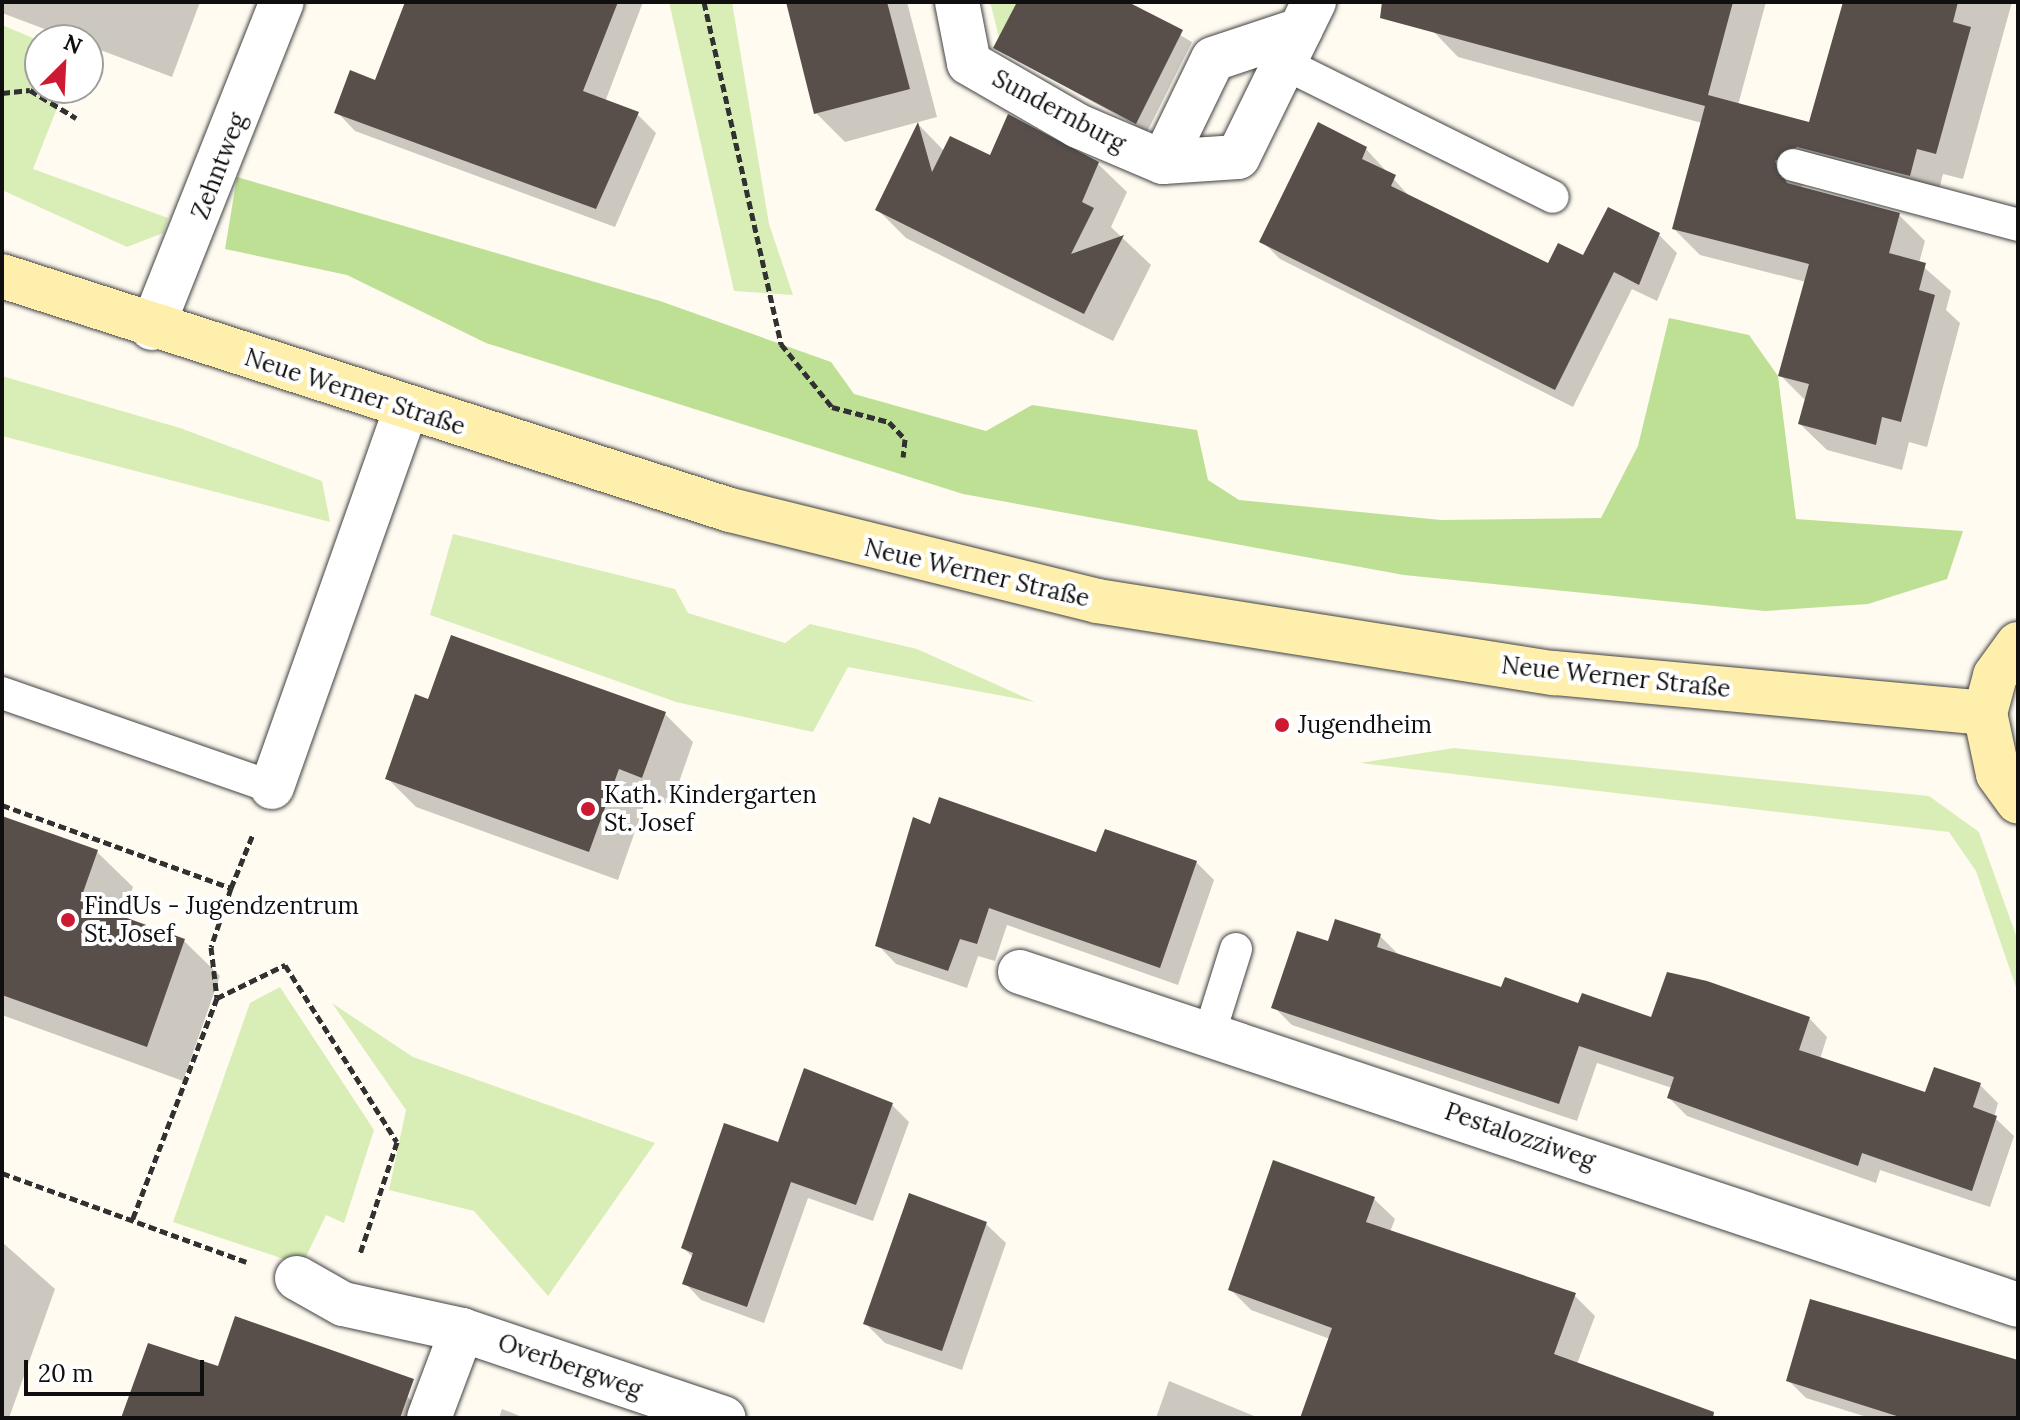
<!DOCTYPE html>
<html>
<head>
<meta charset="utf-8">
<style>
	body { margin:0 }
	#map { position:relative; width:2020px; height:1420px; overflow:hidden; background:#fffbf1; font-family:Lora,serif }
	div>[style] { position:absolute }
	.green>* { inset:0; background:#d8eeb6 }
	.forest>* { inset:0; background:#bde094 }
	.shadow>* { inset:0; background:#0003 }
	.building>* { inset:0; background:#594f4a }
	.path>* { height:5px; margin-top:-2.5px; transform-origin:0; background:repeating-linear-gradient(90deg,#313131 0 8px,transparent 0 12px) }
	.roads { filter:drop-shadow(0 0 2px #424242) drop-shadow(0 0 2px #424242) }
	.service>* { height:32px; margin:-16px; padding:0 16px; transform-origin:16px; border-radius:16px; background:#fff }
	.minor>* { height:44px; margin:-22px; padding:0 22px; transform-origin:22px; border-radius:22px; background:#fff }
	.secondary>* { height:44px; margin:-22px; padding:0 22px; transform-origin:22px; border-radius:22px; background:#ffefac }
	.dots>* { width:22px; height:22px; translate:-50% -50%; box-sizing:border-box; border:4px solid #fff; border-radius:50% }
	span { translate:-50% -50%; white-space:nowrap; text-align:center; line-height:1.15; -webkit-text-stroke:8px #fff; paint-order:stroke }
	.street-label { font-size:24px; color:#0f0f0f }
	.poi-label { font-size:24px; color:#0f0f0f }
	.left { translate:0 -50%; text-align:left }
	.frame { position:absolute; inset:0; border:4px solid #0f0f0f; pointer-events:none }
	.north { position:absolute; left:24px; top:24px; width:80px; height:80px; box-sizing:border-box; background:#fff; border:2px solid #9f9f9f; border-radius:50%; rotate:24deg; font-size:22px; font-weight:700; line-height:32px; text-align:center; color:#0f0f0f }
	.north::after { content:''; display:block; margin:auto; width:28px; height:36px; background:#cd1931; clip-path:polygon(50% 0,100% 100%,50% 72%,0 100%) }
	.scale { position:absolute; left:24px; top:1360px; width:180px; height:36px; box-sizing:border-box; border:4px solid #0f0f0f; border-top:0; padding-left:10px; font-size:24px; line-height:28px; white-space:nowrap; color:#0f0f0f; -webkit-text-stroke:6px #fff; paint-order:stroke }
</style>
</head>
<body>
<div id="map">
	<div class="green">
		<div style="clip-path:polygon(669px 2px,732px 2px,769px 224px,793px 295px,734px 291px)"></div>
		<div style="clip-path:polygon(985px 2px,1017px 2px,999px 38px,991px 5px)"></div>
		<div style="clip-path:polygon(2px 25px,40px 41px,40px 88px,65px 88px,33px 169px,168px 218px,163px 233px,127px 247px,2px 190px)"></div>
		<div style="clip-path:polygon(2px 376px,180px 428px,322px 481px,330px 522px,2px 436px)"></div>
		<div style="clip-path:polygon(453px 534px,675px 589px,688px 613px,785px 643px,810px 624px,917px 649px,1035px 702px,848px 667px,813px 732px,676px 702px,430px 615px)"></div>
		<div style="clip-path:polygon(1454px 748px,1929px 796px,1979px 832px,2018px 941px,2018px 993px,1976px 871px,1949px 832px,1360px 763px)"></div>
		<div style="clip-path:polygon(280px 987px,374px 1130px,344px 1223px,326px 1215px,302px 1265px,173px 1222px,250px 1003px)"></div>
		<div style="clip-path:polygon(332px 1003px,413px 1057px,655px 1143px,548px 1296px,474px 1211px,389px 1190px,406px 1110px)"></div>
	</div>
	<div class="forest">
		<div style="clip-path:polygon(237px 177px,660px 301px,831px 362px,854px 394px,986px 431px,1032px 405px,1197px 430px,1208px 480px,1239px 500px,1441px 520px,1601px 518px,1638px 446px,1669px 318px,1749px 335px,1778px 376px,1796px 519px,1963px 531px,1947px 579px,1868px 604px,1765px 611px,1404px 575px,963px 494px,486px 343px,347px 275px,225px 249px)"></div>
	</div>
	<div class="shadow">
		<div style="clip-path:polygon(2px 2px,200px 2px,172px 77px,2px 13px)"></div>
		<div style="clip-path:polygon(446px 2px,643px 2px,605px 102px,637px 114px,656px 133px,615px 227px,355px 131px,337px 112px,376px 83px)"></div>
		<div style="clip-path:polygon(788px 2px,907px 2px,937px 117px,845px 142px,816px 113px)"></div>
		<div style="clip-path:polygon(1019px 2px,1123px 2px,1192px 42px,1147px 132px,996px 48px)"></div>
		<div style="clip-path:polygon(1442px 2px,1766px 2px,1738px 105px,1811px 125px,1846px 2px,2012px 2px,1963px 179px,1943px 174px,1936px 202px,1824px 172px,1799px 188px,1899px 215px,1925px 241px,1919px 263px,1951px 291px,1946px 310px,1960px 323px,1927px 447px,1909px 442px,1902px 470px,1827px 450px,1800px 424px,1806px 401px,1781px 376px,1806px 282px,1700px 255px,1674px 229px,1702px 123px,1458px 57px,1432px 30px)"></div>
		<div style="clip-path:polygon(1009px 117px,1098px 164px,1127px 192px,1111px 227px,1151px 265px,1113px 341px,906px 238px,877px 209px,919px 125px,944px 151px,991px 158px)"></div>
		<div style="clip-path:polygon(1366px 149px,1411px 198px,1549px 266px,1659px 235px,1677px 253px,1657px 301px,1632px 289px,1573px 407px,1280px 259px,1262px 241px)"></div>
		<div style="clip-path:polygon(429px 701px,664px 713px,693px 742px,671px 805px,647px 797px,618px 880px,416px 807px,387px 778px)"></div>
		<div style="clip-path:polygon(2px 818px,97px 852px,133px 887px,122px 918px,184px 941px,220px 976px,183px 1081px,2px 1015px)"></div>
		<div style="clip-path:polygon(931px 826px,1098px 855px,1196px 862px,1214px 880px,1178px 985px,1007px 925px,995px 961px,978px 956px,967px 988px,896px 964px,878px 945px)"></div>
		<div style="clip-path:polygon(1380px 936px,1398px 954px,1503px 990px,1580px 1006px,1653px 1019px,1809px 1018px,1827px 1037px,1820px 1059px,1926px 1095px,1980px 1085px,1998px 1103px,1994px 1117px,2014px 1136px,1990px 1207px,1880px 1170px,1876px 1183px,1687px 1116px,1669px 1098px,1672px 1088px,1597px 1063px,1577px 1121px,1292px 1025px,1274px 1007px,1329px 944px)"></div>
		<div style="clip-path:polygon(892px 1105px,909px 1122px,873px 1221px,808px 1198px,764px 1323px,701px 1300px,685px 1283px,694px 1258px,683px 1248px,779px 1144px)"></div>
		<div style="clip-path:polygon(1374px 1199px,1395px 1219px,1390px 1232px,1574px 1295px,1595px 1316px,1577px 1364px,1677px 1418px,1302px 1418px,1330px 1339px,1251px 1310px,1230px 1289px)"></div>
		<div style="clip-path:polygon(986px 1224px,1006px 1243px,962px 1370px,885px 1343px,865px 1323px)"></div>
		<div style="clip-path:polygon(2px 1242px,55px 1289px,9px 1418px,2px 1418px)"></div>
		<div style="clip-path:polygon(2018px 1362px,2018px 1418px,1870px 1418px,1806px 1398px,1788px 1380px)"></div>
		<div style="clip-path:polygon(219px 1369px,380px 1370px,423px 1412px,421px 1418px,123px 1418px)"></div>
		<div style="clip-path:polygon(1169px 1381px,1259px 1418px,1156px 1418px)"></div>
		<div style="clip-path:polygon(502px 1409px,525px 1418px,499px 1418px)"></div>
	</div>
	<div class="building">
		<div style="clip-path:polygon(405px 2px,618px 2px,583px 91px,639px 112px,596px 209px,334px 113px,350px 70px,375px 80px)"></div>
		<div style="clip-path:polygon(786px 2px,887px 2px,910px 89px,814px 114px)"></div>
		<div style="clip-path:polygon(1017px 2px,1128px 2px,1183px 30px,1136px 124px,993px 48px)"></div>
		<div style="clip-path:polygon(1382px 2px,1733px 2px,1708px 95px,1809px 122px,1843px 2px,1958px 2px,1953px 22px,1971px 27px,1936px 154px,1917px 149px,1910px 176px,1797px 147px,1775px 161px,1787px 183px,1900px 213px,1889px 253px,1926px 263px,1919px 290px,1935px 295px,1901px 422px,1882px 417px,1876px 445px,1798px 424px,1809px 384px,1778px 376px,1809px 264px,1672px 229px,1705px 106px,1380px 18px)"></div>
		<div style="clip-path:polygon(1008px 114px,1099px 162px,1082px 202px,1094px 208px,1071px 254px,1124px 235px,1084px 314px,875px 210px,918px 122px,932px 172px,950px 136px,990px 155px)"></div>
		<div style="clip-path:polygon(1318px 122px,1367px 147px,1362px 159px,1396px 175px,1391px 186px,1548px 263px,1558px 243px,1583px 255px,1608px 207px,1660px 233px,1639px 285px,1614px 272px,1555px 390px,1259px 242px)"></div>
		<div style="clip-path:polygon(451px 635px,666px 712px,642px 778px,619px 769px,589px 852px,385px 779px,415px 694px,428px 699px)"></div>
		<div style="clip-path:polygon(939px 797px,1096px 852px,1105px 829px,1197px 861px,1160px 968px,989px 908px,977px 944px,960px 939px,948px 971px,875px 946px,913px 817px,930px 824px)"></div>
		<div style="clip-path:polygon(2px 816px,98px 850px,80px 901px,185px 939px,147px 1047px,2px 995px)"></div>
		<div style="clip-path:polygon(1335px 919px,1381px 934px,1377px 947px,1501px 987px,1505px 977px,1578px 1003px,1582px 993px,1651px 1017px,1667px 972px,1707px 981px,1810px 1017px,1799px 1050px,1925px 1092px,1934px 1067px,1981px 1083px,1973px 1107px,1997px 1116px,1972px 1191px,1862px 1153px,1858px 1166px,1667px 1098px,1674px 1077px,1579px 1046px,1559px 1104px,1271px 1008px,1297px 931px,1328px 941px)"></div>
		<div style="clip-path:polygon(804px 1068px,893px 1103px,856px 1205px,791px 1182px,747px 1307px,682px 1284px,693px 1253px,681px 1248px,724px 1123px,778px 1142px)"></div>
		<div style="clip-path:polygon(1273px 1160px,1375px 1197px,1366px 1222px,1576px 1293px,1554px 1354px,1714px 1412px,1713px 1418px,1300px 1418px,1332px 1328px,1228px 1290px)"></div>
		<div style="clip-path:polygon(909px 1193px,987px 1222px,942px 1351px,863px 1324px)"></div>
		<div style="clip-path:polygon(1810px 1299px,2018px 1360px,2018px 1418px,1903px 1418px,1786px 1381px)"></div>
		<div style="clip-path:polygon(235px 1316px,414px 1379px,400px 1418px,121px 1418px,148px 1343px,218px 1366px)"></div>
	</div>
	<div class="path">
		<div style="left:704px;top:2px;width:351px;rotate:77.3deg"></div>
		<div style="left:781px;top:344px;width:81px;rotate:51deg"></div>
		<div style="left:832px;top:407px;width:59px;rotate:14.7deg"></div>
		<div style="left:889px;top:422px;width:23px;rotate:47deg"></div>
		<div style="left:905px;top:439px;width:18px;rotate:96deg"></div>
		<div style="left:2px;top:93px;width:28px;rotate:-6deg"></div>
		<div style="left:30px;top:90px;width:54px;rotate:31.3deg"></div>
		<div style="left:2px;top:805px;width:244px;rotate:19.9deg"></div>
		<div style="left:231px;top:888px;width:62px;rotate:108.7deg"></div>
		<div style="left:211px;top:947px;width:51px;rotate:83.3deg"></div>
		<div style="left:217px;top:998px;width:239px;rotate:110.9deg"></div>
		<div style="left:231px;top:888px;width:58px;rotate:-67.8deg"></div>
		<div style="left:217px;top:998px;width:76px;rotate:-25.9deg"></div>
		<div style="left:285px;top:965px;width:209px;rotate:57.7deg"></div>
		<div style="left:397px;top:1142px;width:118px;rotate:108.3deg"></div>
		<div style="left:2px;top:1173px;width:260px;rotate:20deg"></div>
	</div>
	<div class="roads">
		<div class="service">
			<div style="left:1283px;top:63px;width:301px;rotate:26.4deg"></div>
			<div style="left:1793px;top:165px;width:233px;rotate:14.9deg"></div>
			<div style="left:2px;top:693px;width:286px;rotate:19.2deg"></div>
			<div style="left:1210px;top:1032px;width:87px;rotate:-72.6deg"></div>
		</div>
		<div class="minor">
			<div style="left:957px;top:2px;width:62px;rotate:78.9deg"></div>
			<div style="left:969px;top:63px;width:126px;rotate:30deg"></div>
			<div style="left:1078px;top:126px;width:92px;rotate:23deg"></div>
			<div style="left:1163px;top:162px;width:75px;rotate:-3.8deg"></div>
			<div style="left:1238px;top:157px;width:173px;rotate:-63.9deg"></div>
			<div style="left:1163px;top:162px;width:114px;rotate:-64.1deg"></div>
			<div style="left:1213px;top:59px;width:92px;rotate:-18.4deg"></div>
			<div style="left:152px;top:328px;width:351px;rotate:-68.3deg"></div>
			<div style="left:272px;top:787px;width:402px;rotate:-70.5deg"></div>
			<div style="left:1020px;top:972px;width:1052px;rotate:18.45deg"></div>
			<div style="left:297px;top:1278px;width:53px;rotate:29.5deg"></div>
			<div style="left:343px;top:1304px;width:122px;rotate:12.3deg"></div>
			<div style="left:462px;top:1330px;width:276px;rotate:18.6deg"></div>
			<div style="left:429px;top:1418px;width:94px;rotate:-69.4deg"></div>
		</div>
		<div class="secondary">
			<div style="left:2px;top:276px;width:765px;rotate:17.82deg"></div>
			<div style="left:730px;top:510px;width:378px;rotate:13.9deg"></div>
			<div style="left:1097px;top:601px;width:463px;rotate:9deg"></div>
			<div style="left:1554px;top:673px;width:433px;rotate:5.3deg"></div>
			<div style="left:2018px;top:644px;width:39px;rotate:126deg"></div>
			<div style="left:1995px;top:676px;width:38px;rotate:105deg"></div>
			<div style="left:1985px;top:713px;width:62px;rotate:78deg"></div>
			<div style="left:1998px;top:774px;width:34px;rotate:54deg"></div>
		</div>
	</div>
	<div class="dots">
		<div style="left:1282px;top:725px;background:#cd1931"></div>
		<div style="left:588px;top:809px;background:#cd1931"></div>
		<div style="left:68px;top:920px;background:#cd1931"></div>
	</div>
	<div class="street-label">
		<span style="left:1059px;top:111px;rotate:28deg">Sundernburg</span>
		<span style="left:219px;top:166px;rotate:-69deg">Zehntweg</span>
		<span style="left:355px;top:392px;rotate:18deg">Neue Werner Straße</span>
		<span style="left:977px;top:573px;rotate:13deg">Neue Werner Straße</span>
		<span style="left:1616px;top:677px;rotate:6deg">Neue Werner Straße</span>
		<span style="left:1520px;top:1136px;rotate:19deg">Pestalozziweg</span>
		<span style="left:570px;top:1366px;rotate:19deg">Overbergweg</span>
	</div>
	<div class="poi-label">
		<span class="left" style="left:1298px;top:725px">Jugendheim</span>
		<span class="left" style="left:604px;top:809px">Kath. Kindergarten<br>St. Josef</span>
		<span class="left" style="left:84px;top:920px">FindUs - Jugendzentrum<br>St. Josef</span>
	</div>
	<div class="frame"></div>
	<div class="north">N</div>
	<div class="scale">20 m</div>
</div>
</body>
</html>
